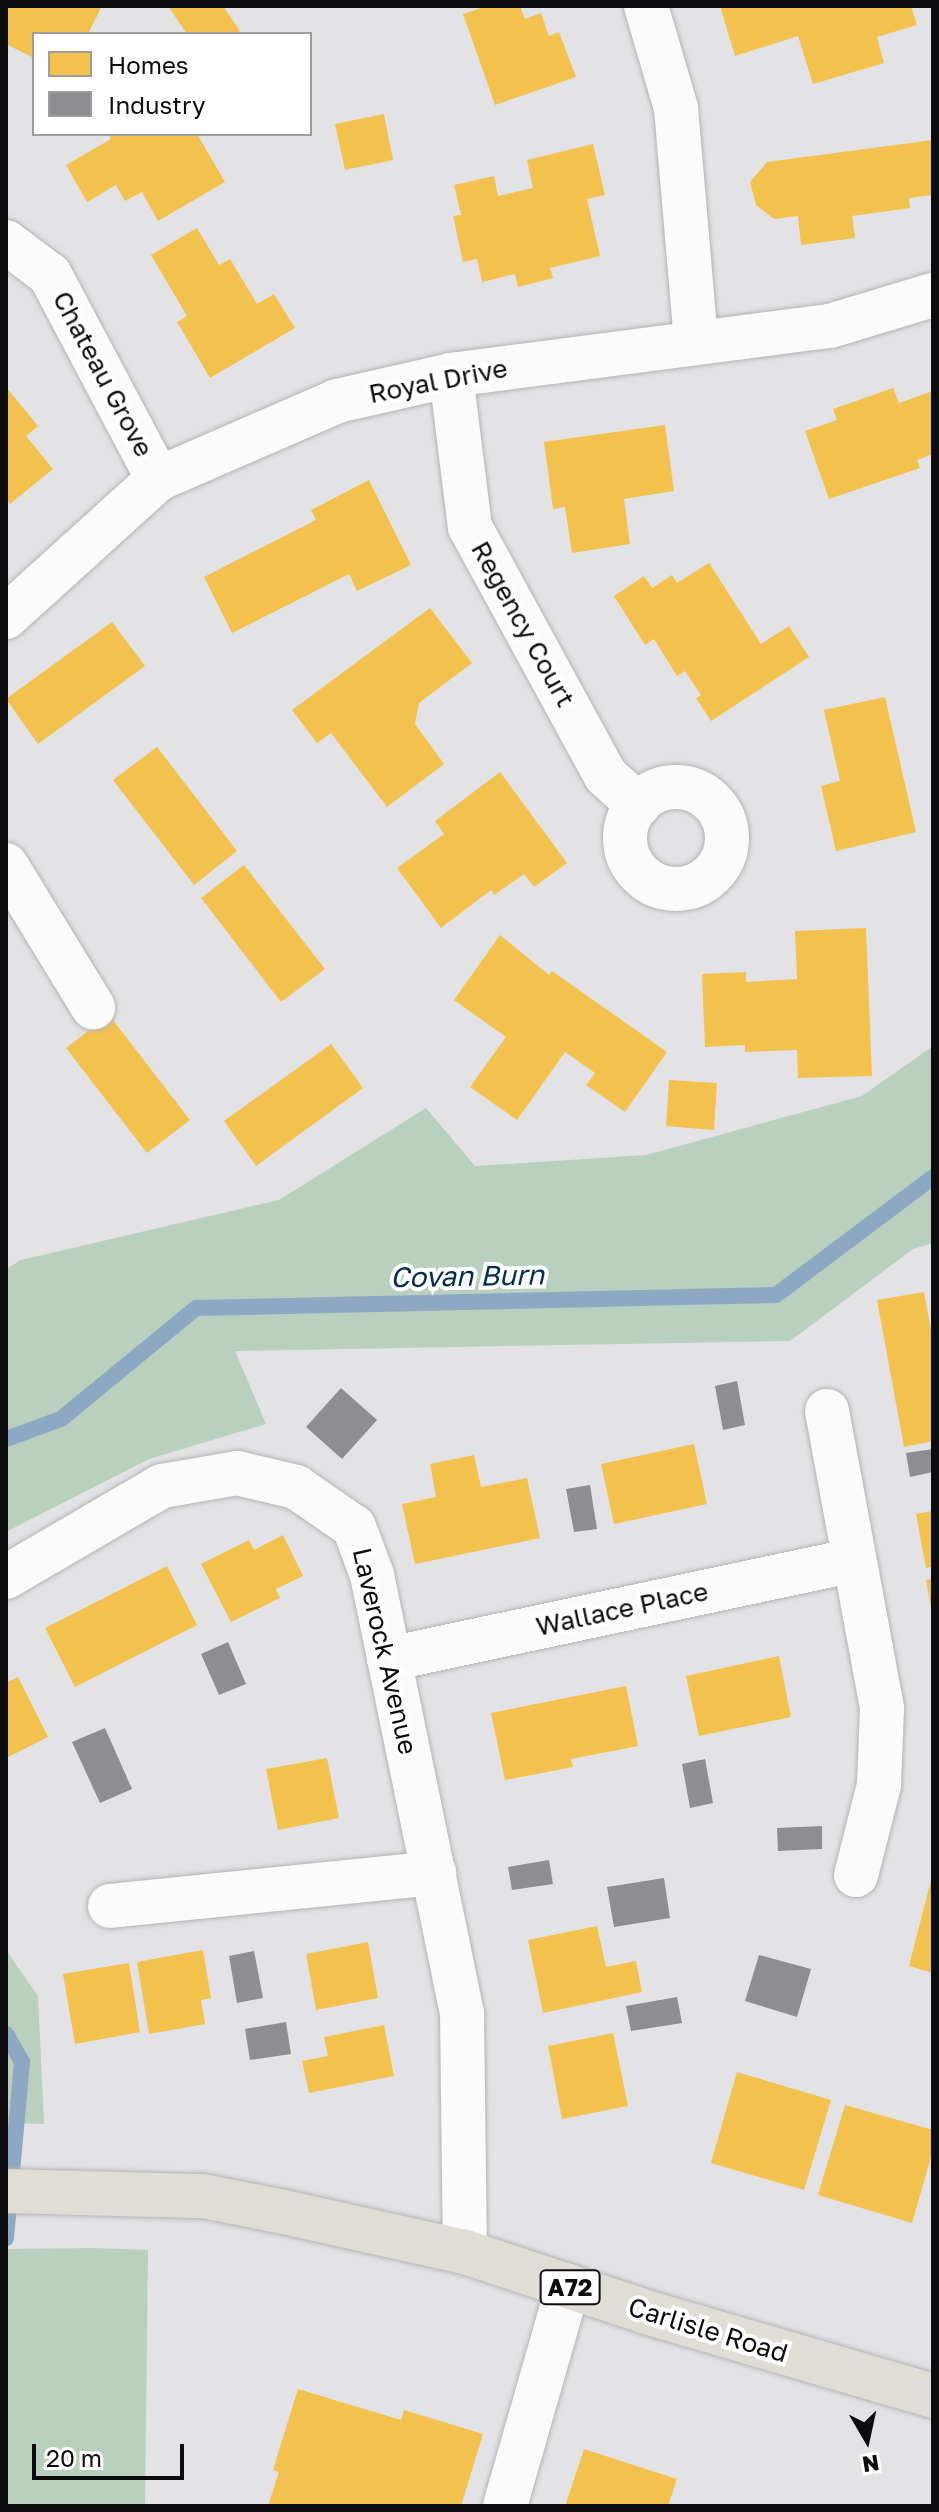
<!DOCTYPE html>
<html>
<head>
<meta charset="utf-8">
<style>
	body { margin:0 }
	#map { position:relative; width:939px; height:2512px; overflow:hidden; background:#e3e3e6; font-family:"Golos Text",sans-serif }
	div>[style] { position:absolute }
	.forest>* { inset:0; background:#b8d0bd }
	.homes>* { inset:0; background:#f2c14e }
	.industry>* { inset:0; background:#8d8d92 }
	.stream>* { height:16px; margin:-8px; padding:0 8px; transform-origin:8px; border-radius:8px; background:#8da8c3 }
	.roads { filter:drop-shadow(0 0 2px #b4b4b6) drop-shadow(0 0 2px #b4b4b6) }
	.minor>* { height:44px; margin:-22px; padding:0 22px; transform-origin:22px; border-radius:22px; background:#fbfbfb }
	.minor>.ring { margin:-22px; padding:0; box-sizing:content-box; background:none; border:44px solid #fbfbfb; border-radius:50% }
	.major>* { height:44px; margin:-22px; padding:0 22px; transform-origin:22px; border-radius:22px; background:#e0ddd6 }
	span { translate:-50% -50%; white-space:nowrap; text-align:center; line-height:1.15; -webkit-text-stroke:8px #fff; paint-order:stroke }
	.shield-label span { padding:2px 6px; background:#fff; border:2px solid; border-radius:6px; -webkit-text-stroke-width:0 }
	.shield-label { font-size:24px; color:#0c0c0e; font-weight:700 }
	.street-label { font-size:26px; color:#0c0c0e }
	.water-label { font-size:28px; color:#002e51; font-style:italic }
	.frame { position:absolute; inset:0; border:8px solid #0c0c0e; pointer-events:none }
	.legend { position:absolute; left:32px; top:32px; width:280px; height:104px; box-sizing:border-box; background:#fff; border:2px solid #9e9e9f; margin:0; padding:10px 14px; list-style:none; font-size:24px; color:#0c0c0e }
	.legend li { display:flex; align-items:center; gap:16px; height:40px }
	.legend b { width:40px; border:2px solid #9e9e9f }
	.north { position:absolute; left:827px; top:2400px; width:80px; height:80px; -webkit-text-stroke:6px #fff; paint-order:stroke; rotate:171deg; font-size:22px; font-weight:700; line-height:32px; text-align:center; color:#0c0c0e }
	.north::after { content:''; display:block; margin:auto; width:28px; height:36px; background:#0c0c0e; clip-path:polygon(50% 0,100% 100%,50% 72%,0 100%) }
	.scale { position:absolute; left:32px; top:2444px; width:152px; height:36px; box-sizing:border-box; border:4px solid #0c0c0e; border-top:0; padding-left:10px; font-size:24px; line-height:28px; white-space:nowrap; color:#0c0c0e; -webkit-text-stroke:6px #fff; paint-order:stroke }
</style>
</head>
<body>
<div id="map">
	<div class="forest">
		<div style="clip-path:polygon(933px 1046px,933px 1243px,913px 1249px,790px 1341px,235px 1351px,266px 1424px,149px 1459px,6px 1532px,6px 1269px,21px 1260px,279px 1200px,426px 1108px,475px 1166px,646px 1155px,862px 1096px)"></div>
		<div style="clip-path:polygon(6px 1950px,38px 1996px,44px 2124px,6px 2123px)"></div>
		<div style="clip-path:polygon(94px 2248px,148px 2250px,145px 2506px,6px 2506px,6px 2249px)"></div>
	</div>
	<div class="homes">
		<div style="clip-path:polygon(6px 6px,102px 6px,88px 34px,34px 34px,34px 58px,6px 44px)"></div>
		<div style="clip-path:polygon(168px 6px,223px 6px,240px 31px,235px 34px,187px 34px)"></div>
		<div style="clip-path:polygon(487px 6px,520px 6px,525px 19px,541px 13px,549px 36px,559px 32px,576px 77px,495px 105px,463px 14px)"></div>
		<div style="clip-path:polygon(720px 6px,911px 6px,917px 25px,877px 37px,884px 63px,813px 84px,798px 36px,735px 56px)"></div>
		<div style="clip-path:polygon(384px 114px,393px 160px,345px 170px,335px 124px)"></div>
		<div style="clip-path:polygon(108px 134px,197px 134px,225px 182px,158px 221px,142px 192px,125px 201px,116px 185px,87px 202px,66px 165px,111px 139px)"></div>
		<div style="clip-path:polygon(933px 140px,933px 195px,909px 198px,910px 208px,852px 216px,855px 238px,801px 245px,798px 216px,774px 219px,756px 205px,750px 182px,767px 162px)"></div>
		<div style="clip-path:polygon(593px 144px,605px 195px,587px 199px,600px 256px,550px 268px,553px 278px,518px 287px,515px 274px,482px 282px,477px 259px,463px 262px,453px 216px,461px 215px,454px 185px,494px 176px,498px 196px,533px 188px,527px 160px)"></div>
		<div style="clip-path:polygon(197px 228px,219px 265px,230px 259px,257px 304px,274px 294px,295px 328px,210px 378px,177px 322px,187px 316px,151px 255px)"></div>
		<div style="clip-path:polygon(6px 387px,38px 426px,26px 436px,53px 469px,10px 504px,6px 499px)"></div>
		<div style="clip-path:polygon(893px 388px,899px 403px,933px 391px,933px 454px,917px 460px,920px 468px,829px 499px,805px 431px,837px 420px,833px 409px)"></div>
		<div style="clip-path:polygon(665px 425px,674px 491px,624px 499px,630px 544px,572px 553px,565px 507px,553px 509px,544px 442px)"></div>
		<div style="clip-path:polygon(369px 480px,411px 565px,357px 591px,349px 574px,232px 633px,204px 577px,316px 520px,311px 510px)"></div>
		<div style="clip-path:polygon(709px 563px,761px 644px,789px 626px,809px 657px,711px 721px,696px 698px,701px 695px,685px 671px,677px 676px,654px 639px,645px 645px,614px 596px,644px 576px,652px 588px,672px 575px,677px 583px)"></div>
		<div style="clip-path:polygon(430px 608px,472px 663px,419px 703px,415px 724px,444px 764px,387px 807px,331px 733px,317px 743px,292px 710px)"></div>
		<div style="clip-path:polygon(112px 622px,145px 666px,38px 744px,6px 699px)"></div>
		<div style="clip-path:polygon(885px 697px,916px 832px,836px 851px,821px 786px,840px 781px,824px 710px)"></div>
		<div style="clip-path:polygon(157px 747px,237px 851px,194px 885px,113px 780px)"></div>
		<div style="clip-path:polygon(500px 772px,567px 863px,534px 887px,524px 874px,494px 895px,491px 890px,441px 928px,397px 868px,444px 834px,435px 821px)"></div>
		<div style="clip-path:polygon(244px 865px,325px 969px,281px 1002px,201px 898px)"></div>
		<div style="clip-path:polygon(866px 928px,872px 1076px,798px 1078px,797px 1050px,745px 1052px,745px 1045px,705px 1047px,702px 974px,746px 972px,746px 982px,797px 979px,795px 931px)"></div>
		<div style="clip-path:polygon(500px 935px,549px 975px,552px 971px,667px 1052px,625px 1112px,586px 1085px,595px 1073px,565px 1052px,517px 1120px,470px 1087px,506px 1037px,454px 1000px)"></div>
		<div style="clip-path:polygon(109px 1015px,190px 1120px,147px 1153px,66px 1048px)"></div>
		<div style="clip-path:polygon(331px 1044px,363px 1088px,256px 1166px,224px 1121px)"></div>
		<div style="clip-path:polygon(669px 1080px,717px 1083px,714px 1130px,666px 1126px)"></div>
		<div style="clip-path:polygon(924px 1292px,933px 1341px,933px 1441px,904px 1447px,877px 1300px)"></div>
		<div style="clip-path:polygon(694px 1444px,707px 1504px,614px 1524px,601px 1464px)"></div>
		<div style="clip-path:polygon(474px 1455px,481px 1487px,527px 1478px,540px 1538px,415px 1564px,402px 1504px,436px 1497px,430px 1464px)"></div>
		<div style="clip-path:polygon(933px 1511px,933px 1566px,926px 1568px,916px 1514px)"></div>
		<div style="clip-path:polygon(283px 1535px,303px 1576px,276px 1589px,280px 1598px,231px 1622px,201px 1564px,249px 1540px,254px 1550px)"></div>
		<div style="clip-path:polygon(167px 1566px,197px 1625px,75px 1687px,45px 1628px)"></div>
		<div style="clip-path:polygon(933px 1579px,933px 1608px,931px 1608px,926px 1580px)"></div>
		<div style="clip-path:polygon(779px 1656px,791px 1717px,699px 1736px,686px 1676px)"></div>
		<div style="clip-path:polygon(18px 1677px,48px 1737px,6px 1758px,6px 1683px)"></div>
		<div style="clip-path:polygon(626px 1686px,638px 1746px,571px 1759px,573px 1767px,505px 1780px,491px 1713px)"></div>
		<div style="clip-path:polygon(327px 1758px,339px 1818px,278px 1830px,266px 1769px)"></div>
		<div style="clip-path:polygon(932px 1876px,933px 1876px,933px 1973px,909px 1966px)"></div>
		<div style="clip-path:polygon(597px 1926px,606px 1967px,636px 1961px,642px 1992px,543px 2013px,528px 1940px)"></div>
		<div style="clip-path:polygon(368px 1942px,378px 1998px,316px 2010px,306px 1954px)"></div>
		<div style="clip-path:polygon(203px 1950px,211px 1998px,201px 2000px,205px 2024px,149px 2034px,137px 1962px)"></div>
		<div style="clip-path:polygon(129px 1963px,140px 2032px,75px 2044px,63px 1974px)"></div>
		<div style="clip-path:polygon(384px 2025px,394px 2076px,309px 2093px,302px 2061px,328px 2056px,324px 2037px)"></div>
		<div style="clip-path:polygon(613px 2033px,628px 2106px,562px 2119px,548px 2046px)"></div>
		<div style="clip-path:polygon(737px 2072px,831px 2100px,804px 2190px,711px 2163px)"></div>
		<div style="clip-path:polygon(845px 2105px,933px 2130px,933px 2150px,912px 2223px,818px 2195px)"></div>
		<div style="clip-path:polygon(298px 2389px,401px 2420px,404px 2410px,483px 2434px,461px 2506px,268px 2506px,279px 2472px,273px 2470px)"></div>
		<div style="clip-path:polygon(584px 2449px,677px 2479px,668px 2506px,565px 2506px)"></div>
	</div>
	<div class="industry">
		<div style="clip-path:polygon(737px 1381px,745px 1425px,723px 1430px,715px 1386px)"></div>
		<div style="clip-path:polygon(341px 1388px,377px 1420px,342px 1459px,306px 1427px)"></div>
		<div style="clip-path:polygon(933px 1449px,933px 1472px,910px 1477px,906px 1453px)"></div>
		<div style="clip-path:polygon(590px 1485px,597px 1529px,574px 1532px,566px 1489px)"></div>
		<div style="clip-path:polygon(228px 1642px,246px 1684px,219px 1695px,201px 1654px)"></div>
		<div style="clip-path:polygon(105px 1728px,132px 1789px,100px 1803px,72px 1742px)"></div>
		<div style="clip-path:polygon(705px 1759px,713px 1803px,690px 1808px,682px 1764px)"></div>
		<div style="clip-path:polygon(822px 1826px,822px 1849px,778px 1851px,777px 1828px)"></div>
		<div style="clip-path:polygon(549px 1860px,553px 1884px,512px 1890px,508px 1867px)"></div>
		<div style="clip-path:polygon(664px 1878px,670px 1918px,614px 1927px,607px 1887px)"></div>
		<div style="clip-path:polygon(254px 1951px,263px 1998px,237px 2003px,229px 1956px)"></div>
		<div style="clip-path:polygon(759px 1955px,811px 1969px,797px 2017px,745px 2001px)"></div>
		<div style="clip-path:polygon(677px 1997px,682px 2023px,631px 2031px,626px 2006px)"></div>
		<div style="clip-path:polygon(286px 2022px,291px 2054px,250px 2060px,245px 2029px)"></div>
	</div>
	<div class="stream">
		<div style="left:6px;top:1439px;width:59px;rotate:-20deg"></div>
		<div style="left:61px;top:1419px;width:175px;rotate:-39.4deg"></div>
		<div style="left:196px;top:1308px;width:580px;rotate:-1.28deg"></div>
		<div style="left:776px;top:1295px;width:196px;rotate:-36.9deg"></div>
		<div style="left:6px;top:2034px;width:32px;rotate:60deg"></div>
		<div style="left:22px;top:2062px;width:177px;rotate:95.2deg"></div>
	</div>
	<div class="roads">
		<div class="minor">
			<div style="left:646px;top:6px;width:106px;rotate:73.6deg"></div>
			<div style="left:676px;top:108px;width:236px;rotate:85.1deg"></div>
			<div style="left:6px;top:242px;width:55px;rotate:36.9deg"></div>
			<div style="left:50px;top:275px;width:231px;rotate:62.1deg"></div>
			<div style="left:451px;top:375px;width:153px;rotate:82.9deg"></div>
			<div style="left:470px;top:527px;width:282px;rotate:61.4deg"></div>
			<div style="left:605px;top:775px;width:45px;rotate:42.3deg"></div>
			<div style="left:6px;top:617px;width:205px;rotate:-42.2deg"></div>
			<div style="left:158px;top:479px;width:195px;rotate:-23.5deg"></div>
			<div style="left:337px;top:401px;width:117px;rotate:-12.8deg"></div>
			<div style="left:451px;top:375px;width:382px;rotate:-7.4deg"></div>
			<div style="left:830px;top:326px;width:108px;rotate:-16.8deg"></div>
			<div class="ring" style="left:625px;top:787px;width:58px;height:58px"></div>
			<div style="left:6px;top:865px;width:167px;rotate:58.5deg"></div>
			<div style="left:827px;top:1411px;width:303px;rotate:79.5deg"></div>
			<div style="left:882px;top:1709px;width:76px;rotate:92.3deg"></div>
			<div style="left:879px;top:1785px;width:93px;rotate:104.3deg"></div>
			<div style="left:6px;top:1577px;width:181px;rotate:-30.3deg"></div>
			<div style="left:162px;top:1486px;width:76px;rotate:-9.8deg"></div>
			<div style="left:237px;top:1473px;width:61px;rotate:13.3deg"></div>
			<div style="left:296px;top:1487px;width:70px;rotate:34.6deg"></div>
			<div style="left:354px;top:1527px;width:51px;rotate:69.4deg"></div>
			<div style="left:372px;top:1575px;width:446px;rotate:78.4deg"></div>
			<div style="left:462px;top:2012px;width:240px;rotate:89.3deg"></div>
			<div style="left:389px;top:1659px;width:475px;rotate:-12deg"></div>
			<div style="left:110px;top:1906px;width:326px;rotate:-5.8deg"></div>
			<div style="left:505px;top:2506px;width:229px;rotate:-74deg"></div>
		</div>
		<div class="major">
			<div style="left:6px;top:2191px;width:197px;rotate:1.5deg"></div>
			<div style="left:203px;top:2196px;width:83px;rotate:11.2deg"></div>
			<div style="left:284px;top:2212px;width:185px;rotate:12.5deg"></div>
			<div style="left:465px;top:2252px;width:191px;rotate:18.3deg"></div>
			<div style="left:646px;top:2312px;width:299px;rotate:16.3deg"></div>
		</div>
	</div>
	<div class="shield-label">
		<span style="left:570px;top:2287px">A72</span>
	</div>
	<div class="street-label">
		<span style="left:103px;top:374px;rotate:62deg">Chateau Grove</span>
		<span style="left:438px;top:381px;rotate:-11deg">Royal Drive</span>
		<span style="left:523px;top:624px;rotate:61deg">Regency Court</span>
		<span style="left:622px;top:1609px;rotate:-12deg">Wallace Place</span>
		<span style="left:385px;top:1651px;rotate:77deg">Laverock Avenue</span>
		<span style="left:708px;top:2330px;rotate:17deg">Carlisle Road</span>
	</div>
	<div class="water-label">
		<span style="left:467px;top:1276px;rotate:-1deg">Covan Burn</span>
	</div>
	<div class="frame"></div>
	<ul class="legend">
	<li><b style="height:22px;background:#f2c14e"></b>Homes</li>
	<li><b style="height:22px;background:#8d8d92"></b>Industry</li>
	</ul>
	<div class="north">N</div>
	<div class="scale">20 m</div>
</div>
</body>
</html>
